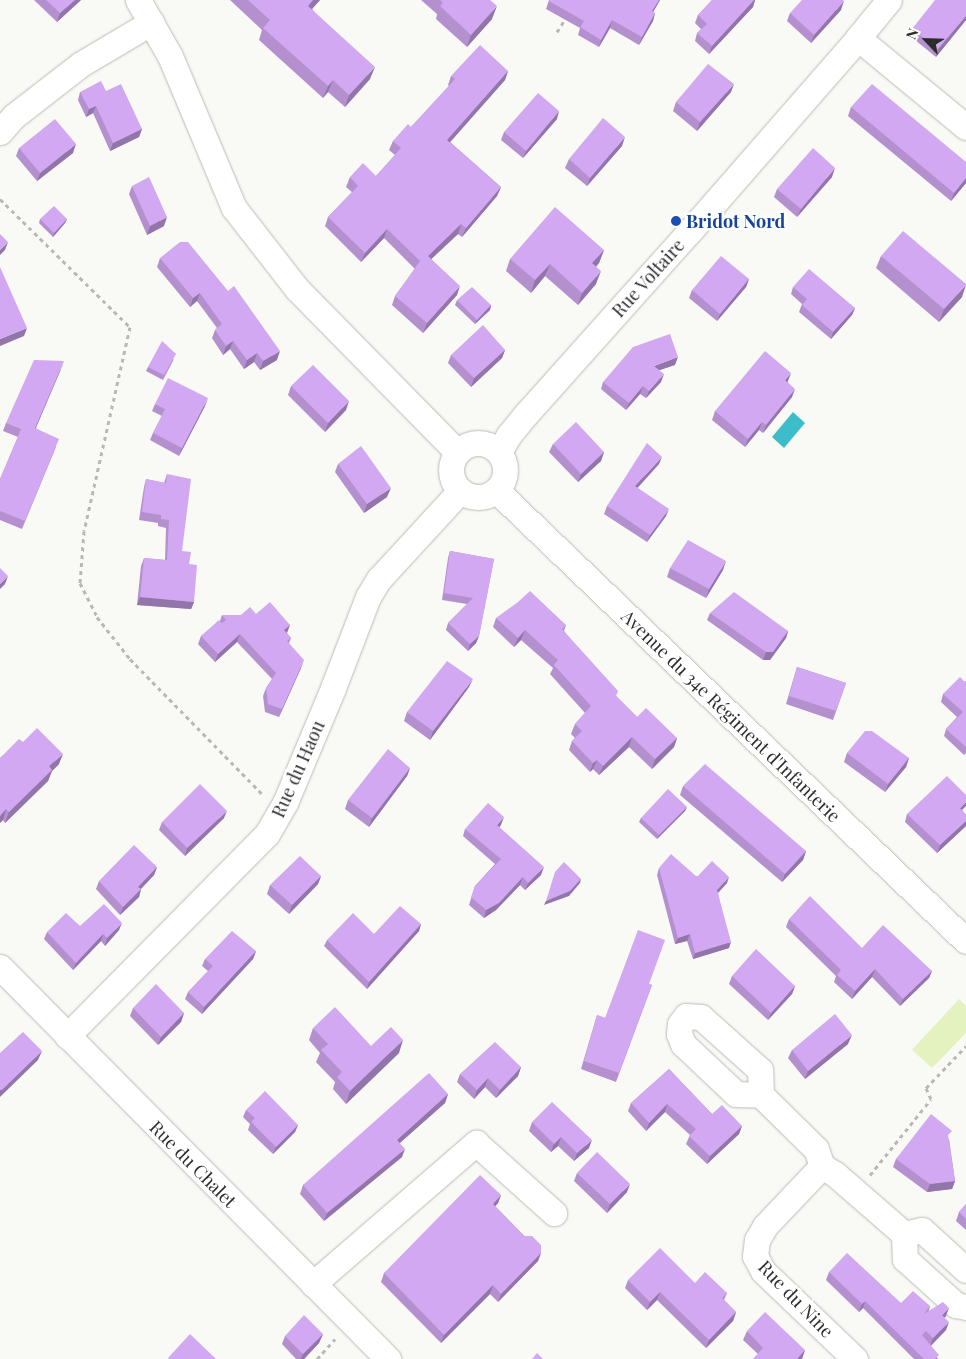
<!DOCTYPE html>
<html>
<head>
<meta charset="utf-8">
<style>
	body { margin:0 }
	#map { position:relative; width:966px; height:1359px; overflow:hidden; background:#f9f9f5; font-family:"Playfair Display",serif }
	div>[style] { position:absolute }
	.green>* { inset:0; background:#e3f2bf }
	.water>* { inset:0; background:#3dbdc9 }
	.path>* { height:3px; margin-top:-1.5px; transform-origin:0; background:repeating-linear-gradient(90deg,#b8b8b5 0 4px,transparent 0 8px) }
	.roads { filter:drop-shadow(0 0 1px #bbbbb7) drop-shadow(0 0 1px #bbbbb7) }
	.street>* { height:25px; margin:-12.5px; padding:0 12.5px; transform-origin:12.5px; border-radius:12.5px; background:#fff }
	.street>.ring { margin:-12.5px; padding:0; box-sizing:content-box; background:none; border:25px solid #fff; border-radius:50% }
	.wall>* { inset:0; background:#b490cf }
	.shaded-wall>* { inset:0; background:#9276a9 }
	.building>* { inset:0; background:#d1a8f1 }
	.dots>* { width:14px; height:14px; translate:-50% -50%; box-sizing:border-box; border:2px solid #fff; border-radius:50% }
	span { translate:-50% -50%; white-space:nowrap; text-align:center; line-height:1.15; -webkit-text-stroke:5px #fff; paint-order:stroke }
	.transit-label { font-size:18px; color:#164399; font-weight:700 }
	.left { translate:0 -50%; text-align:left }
	.street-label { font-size:18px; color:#2c2c2b }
	.north { position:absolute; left:901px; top:15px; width:50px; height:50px; -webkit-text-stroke:4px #fff; paint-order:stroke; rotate:294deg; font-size:14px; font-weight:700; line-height:20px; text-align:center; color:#2c2c2b }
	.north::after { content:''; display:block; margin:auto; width:18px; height:22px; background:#2c2c2b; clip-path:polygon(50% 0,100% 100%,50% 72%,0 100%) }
</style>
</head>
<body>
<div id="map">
	<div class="green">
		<div style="clip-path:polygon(959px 999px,966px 1006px,966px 1033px,932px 1068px,912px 1050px)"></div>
	</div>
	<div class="water">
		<div style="clip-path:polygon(793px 412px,805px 423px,784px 448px,772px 437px)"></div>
	</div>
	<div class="path">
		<div style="left:557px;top:32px;width:19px;rotate:-58deg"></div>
		<div style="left:0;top:199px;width:182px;rotate:44.6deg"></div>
		<div style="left:130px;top:327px;width:209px;rotate:102.7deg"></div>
		<div style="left:84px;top:531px;width:52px;rotate:94.4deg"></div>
		<div style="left:80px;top:583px;width:38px;rotate:63deg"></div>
		<div style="left:97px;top:617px;width:53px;rotate:51.8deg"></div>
		<div style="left:130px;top:659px;width:189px;rotate:45.6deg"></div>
		<div style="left:870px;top:1175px;width:97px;rotate:-51.2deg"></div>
		<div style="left:931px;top:1099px;width:12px;rotate:-114deg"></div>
		<div style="left:926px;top:1088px;width:58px;rotate:-46.4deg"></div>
		<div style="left:317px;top:1359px;width:27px;rotate:-48deg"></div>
	</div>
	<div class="roads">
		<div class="street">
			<div style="left:138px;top:0;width:64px;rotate:60.3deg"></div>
			<div style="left:170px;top:56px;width:165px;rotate:67.2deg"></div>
			<div style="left:234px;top:208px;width:103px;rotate:52.1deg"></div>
			<div style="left:297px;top:289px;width:228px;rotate:45.5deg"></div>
			<div style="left:858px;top:38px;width:140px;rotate:39.5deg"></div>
			<div style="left:0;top:132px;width:21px;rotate:-49deg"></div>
			<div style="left:14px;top:116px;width:85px;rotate:-37.8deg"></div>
			<div style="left:81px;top:64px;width:82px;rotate:-30.6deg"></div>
			<div class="ring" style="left:451px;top:443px;width:29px;height:29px"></div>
			<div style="left:499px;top:452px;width:20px;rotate:-60deg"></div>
			<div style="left:509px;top:435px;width:28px;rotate:-51deg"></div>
			<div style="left:527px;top:413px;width:243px;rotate:-48.2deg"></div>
			<div style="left:689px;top:232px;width:257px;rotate:-48.9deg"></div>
			<div style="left:858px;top:38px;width:49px;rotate:-50.8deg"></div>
			<div style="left:496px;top:490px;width:651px;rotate:43.82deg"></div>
			<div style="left:0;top:967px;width:552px;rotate:45.29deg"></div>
			<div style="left:67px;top:1036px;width:284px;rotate:-45.3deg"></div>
			<div style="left:267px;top:834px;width:36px;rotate:-60deg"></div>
			<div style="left:285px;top:803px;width:125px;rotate:-67.3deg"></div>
			<div style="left:333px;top:688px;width:97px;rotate:-69deg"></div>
			<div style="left:368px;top:597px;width:21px;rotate:-59deg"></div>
			<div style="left:379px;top:579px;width:120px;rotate:-47.4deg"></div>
			<div style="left:761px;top:1095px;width:25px;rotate:-92deg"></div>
			<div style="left:760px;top:1070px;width:79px;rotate:-138.1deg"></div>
			<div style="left:701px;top:1017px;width:15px;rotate:-176deg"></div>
			<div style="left:686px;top:1016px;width:10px;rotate:127deg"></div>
			<div style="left:680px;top:1024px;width:10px;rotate:96deg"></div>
			<div style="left:679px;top:1034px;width:11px;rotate:68deg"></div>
			<div style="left:683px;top:1044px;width:73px;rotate:43.3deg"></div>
			<div style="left:736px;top:1094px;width:25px;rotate:2deg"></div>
			<div style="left:761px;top:1095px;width:77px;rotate:44.5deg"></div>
			<div style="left:816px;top:1149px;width:18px;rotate:71deg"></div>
			<div style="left:904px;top:1234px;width:18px;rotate:-13deg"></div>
			<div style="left:922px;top:1230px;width:59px;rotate:42.3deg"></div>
			<div style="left:313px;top:1284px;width:216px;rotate:-40.9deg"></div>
			<div style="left:476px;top:1143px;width:105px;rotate:41.9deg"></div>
			<div style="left:855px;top:1359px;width:127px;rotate:-136.3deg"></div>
			<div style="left:763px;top:1271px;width:17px;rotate:-118deg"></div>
			<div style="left:755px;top:1256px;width:16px;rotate:-83deg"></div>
			<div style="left:757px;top:1240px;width:16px;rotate:-60deg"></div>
			<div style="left:765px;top:1226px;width:83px;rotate:-46.5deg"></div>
			<div style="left:822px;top:1166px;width:15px;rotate:32deg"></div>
			<div style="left:835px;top:1174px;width:91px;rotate:41deg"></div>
			<div style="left:904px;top:1234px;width:25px;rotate:88deg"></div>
			<div style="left:905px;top:1259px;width:69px;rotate:42deg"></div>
			<div style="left:956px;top:1305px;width:10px;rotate:11deg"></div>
		</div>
	</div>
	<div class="wall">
		<div style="clip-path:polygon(34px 0,81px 0,57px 22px)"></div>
		<div style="clip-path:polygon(230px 0,320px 0,312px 9px,370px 79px,345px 107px,328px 92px,323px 98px,259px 40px,262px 30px)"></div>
		<div style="clip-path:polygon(421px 0,490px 0,492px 19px,467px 47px,436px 19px,437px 14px)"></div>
		<div style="clip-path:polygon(549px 0,660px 0,653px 12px,655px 13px,653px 21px,639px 45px,610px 28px,599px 47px,578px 35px,580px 28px,546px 9px)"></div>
		<div style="clip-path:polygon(712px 0,755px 0,753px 7px,709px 54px,695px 41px,697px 33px,701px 29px,695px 23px,698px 15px)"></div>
		<div style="clip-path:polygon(966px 0,966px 20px,936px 57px,910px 36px,912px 29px)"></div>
		<div style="clip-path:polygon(841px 10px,811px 43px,787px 21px,790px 13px)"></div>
		<div style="clip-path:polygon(508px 71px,505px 80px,450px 142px,501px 187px,497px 196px,462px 237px,458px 234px,431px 259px,457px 295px,423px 333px,392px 305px,395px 296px,415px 269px,384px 238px,361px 262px,325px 226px,328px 217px,352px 192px,346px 187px,350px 177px,376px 176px,395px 155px,389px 150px,393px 141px,411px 127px,449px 86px,448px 85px,451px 76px)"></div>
		<div style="clip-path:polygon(106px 91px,142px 129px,139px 137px,110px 151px,93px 113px,86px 117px,78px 100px,80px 92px)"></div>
		<div style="clip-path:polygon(731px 92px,697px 131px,673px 111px,676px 102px)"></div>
		<div style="clip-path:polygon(851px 107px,966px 162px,966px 183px,951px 201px,848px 116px)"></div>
		<div style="clip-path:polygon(557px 119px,523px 158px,501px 140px,504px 132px)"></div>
		<div style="clip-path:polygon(622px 146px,587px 186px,565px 168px,569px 159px)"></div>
		<div style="clip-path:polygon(19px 148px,73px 153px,37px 181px,16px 156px)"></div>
		<div style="clip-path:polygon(832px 177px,797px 217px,774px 197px,777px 189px)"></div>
		<div style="clip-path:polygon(132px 186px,164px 226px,147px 235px,129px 194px)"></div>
		<div style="clip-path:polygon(40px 219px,67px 219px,65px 223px,53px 237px,39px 223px)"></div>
		<div style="clip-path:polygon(604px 250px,599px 263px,596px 267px,596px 284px,578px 305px,545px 276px,531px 293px,506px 271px,510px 259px)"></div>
		<div style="clip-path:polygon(881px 256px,962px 297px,939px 322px,876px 268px)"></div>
		<div style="clip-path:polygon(160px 258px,277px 360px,260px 370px,254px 362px,244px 369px,230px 349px,223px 355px,212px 338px,215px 330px,217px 328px,197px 301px,190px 307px,157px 267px)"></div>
		<div style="clip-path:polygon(749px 279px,746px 287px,717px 321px,689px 298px,692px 290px)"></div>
		<div style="clip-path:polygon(793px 287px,855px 308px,852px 315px,831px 339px,799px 312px,802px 304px,791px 294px)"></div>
		<div style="clip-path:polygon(457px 300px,491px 305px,490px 310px,475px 324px,455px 305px)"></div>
		<div style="clip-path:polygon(505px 350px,502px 358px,471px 387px,448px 363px,451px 355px)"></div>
		<div style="clip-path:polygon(174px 359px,163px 380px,146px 371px,148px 367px)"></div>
		<div style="clip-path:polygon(675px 365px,659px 370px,661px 382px,646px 398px,640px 394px,626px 410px,601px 389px,603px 382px)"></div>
		<div style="clip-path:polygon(61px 369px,36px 428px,56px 447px,22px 529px,0 520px,0 479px,18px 437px,3px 431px,6px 423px)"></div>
		<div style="clip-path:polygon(788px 381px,788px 382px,792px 397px,763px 433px,759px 430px,745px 447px,712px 420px,715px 411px)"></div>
		<div style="clip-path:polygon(291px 386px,346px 410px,325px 432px,288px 395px)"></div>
		<div style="clip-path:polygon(155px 404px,205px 406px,179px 456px,150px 440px,153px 433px,162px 416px,152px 411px)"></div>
		<div style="clip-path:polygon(553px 444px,604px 452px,601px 461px,578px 482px,549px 452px)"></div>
		<div style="clip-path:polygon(338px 464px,387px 497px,364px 513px,335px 472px)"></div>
		<div style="clip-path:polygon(659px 464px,637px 488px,666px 516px,647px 542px,604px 514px,607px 506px)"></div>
		<div style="clip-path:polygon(167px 474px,182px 551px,189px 564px,194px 602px,191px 609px,137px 605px,141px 566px,144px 558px,165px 560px,166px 528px,158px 526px,158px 523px,139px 520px,144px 487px,146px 479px,164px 483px)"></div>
		<div style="clip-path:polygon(450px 551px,494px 559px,479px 636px,476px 643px,468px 651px,446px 630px,448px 623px,467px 604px,442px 600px,448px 558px)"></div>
		<div style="clip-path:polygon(670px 568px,723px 570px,706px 598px,667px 577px)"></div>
		<div style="clip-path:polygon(710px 613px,788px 631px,786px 638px,770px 660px,763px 660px,707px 620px)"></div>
		<div style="clip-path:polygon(256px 614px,290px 625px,287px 633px,291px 638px,289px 643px,301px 668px,279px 717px,265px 712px,263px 696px,266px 688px,272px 679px,237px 642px,215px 662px,198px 644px,201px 636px,220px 621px,222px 615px,241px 615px)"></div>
		<div style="clip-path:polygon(496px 618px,566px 625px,564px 631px,616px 696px,637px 717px,677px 738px,674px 747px,652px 769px,629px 747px,599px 775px,593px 769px,590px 772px,569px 750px,572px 741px,575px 738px,571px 734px,575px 724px,585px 713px,550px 674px,553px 668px,521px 640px,514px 647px,493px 627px)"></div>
		<div style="clip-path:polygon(797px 667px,846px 683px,833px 720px,786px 704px)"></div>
		<div style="clip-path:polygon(966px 681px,966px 753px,964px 755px,944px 736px,946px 729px,957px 717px,941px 702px,943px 694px)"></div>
		<div style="clip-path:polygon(469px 687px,430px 740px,404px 721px,407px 712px)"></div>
		<div style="clip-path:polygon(23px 742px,59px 764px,52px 771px,48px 781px,5px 823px,3px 820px,0 823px,0 758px)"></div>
		<div style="clip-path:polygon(847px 753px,909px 758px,906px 767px,885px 792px,844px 762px)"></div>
		<div style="clip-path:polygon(410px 768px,407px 776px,369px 827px,345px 809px,348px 800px)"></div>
		<div style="clip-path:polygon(683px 786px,806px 851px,803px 860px,782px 882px,680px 795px)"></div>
		<div style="clip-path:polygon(687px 807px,685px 811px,657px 839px,639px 822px,641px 818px)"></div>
		<div style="clip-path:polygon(962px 810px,966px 815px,966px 826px,937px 853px,905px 822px,907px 814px)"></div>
		<div style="clip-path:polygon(224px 818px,185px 856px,159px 830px,162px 822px)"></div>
		<div style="clip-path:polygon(501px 825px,499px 827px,541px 875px,525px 890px,520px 885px,496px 910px,484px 918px,469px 905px,475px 886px,495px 864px,463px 836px,465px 829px)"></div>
		<div style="clip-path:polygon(157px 867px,154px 875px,141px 889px,139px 897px,120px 915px,96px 889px,99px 881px)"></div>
		<div style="clip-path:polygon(659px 868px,727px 883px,718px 893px,729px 948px,693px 959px,687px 941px,675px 944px,657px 875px)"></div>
		<div style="clip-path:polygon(321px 876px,318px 884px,289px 914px,267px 894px,270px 885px)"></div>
		<div style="clip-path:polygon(789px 919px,862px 948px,932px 971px,929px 978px,900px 1006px,872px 977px,852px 999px,834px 982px,836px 976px,786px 927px)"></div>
		<div style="clip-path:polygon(421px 924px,419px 931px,367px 989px,324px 946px,327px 940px,374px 934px)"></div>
		<div style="clip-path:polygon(80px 926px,119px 930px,105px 946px,101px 941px,73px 970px,44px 939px,47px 932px)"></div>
		<div style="clip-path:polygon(256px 951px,253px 959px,202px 1014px,185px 999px,188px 992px,208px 971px,202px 966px,205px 959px)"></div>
		<div style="clip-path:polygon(732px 976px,795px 986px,792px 994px,768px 1020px,729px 984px)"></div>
		<div style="clip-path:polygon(649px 984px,652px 985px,616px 1082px,581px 1069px,597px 1015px,605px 1018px)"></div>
		<div style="clip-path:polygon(133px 1008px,184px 1013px,181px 1022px,158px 1045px,130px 1016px)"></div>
		<div style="clip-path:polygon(313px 1028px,371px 1046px,399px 1053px,346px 1104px,333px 1089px,335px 1082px,316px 1062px,320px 1053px,309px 1040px)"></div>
		<div style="clip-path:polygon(848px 1044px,805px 1079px,788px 1058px,792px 1050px)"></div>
		<div style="clip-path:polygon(521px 1067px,518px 1076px,496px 1098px,485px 1087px,474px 1099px,457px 1082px,460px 1074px)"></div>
		<div style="clip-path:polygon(669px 1069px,712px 1114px,742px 1126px,739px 1134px,707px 1164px,686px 1144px,690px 1135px,665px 1112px,646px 1131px,628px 1111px,631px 1103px)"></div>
		<div style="clip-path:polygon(448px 1094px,445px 1103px,400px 1143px,402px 1157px,324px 1221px,300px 1194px,303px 1185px)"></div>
		<div style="clip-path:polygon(246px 1110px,298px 1125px,295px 1132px,273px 1154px,248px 1130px,250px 1124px,243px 1117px)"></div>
		<div style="clip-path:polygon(532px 1122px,589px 1148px,574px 1161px,558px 1146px,551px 1152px,529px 1131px)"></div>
		<div style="clip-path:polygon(949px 1139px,955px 1181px,952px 1189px,927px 1192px,893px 1167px,896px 1159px)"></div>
		<div style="clip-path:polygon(577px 1173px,627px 1192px,607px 1213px,574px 1181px)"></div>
		<div style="clip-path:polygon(501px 1195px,498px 1203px,495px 1206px,541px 1253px,538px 1261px,498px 1302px,490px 1294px,441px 1343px,381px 1282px,384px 1273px)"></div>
		<div style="clip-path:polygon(966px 1204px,966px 1230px,956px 1221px,959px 1212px)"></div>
		<div style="clip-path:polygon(829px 1272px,901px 1303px,930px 1306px,929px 1311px,946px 1316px,944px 1318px,946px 1330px,931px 1346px,938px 1359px,914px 1359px,863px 1308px,859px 1312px,826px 1280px)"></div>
		<div style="clip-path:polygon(628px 1280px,695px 1283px,727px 1293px,724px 1300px,736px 1312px,733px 1321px,706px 1348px,657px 1300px,647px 1310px,625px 1288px)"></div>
		<div style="clip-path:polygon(747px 1331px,805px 1350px,802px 1358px,753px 1359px,758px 1354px,743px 1340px)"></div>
		<div style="clip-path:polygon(323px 1334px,319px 1343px,304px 1359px,296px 1359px,282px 1344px,285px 1336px)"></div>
	</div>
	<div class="shaded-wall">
		<div style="clip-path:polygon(75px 0,81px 0,57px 22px,60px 13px)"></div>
		<div style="clip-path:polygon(313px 0,320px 0,304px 18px,308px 6px)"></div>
		<div style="clip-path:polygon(659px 0,660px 0,649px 19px,652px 11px)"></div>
		<div style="clip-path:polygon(754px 0,755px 0,753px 7px,709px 54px,712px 46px)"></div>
		<div style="clip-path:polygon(844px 1px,841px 10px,811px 43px,814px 35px)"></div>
		<div style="clip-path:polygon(497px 6px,492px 19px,467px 47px,471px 35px)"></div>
		<div style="clip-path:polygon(655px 13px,653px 21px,639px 45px,642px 37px)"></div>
		<div style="clip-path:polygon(966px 16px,966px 20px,936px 57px,938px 49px)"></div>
		<div style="clip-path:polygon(612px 20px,610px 28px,599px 47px,601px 40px)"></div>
		<div style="clip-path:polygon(375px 67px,370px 79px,345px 107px,349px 95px)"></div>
		<div style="clip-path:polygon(508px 71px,505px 80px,444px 149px,447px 140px)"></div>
		<div style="clip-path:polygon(333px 80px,328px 92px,323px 98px,328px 86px)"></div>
		<div style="clip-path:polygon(734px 84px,731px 92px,697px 131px,700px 122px)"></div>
		<div style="clip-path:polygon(96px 106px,93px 113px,86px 117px,89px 109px)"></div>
		<div style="clip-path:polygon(559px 111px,557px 119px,523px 158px,526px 151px)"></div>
		<div style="clip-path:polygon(142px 129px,139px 137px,110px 151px,113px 143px)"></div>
		<div style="clip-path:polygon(625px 137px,622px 146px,587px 186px,590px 178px)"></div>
		<div style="clip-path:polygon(76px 144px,73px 153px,37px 181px,40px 173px)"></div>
		<div style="clip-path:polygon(835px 168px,832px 177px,797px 217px,801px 209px)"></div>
		<div style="clip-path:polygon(966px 178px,966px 183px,951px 201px,954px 193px)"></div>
		<div style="clip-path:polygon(501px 187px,497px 196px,462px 237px,466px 228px)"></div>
		<div style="clip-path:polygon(167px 217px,164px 226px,147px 235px,150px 226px)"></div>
		<div style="clip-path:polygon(67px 219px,65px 223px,53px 237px,54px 233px)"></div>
		<div style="clip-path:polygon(461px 224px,458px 234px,424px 266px,428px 256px)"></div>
		<div style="clip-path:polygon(387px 229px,384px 238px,361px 262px,365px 253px)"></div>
		<div style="clip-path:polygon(8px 242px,5px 250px,0 255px,0 250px)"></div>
		<div style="clip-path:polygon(604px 250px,599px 263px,587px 276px,592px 263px)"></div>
		<div style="clip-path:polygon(550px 264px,545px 276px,531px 293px,535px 280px)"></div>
		<div style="clip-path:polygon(601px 271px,596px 284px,578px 305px,582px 293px)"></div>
		<div style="clip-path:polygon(749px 279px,746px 287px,717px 321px,720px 314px)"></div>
		<div style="clip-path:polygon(966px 285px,962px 297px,939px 322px,944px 309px)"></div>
		<div style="clip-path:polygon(460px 286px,457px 295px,423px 333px,427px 323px)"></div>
		<div style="clip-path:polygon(200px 293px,197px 301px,190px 307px,193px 298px)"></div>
		<div style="clip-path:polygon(491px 305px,490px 310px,475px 324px,477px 320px)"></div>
		<div style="clip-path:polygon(855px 308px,852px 315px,831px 339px,833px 332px)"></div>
		<div style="clip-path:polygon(27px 328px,24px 336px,0 346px,0 339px)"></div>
		<div style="clip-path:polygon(233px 341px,230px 349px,223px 355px,226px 346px)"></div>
		<div style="clip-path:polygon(505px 350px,502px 358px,471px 387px,474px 378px)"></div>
		<div style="clip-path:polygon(280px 351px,277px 360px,260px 370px,263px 361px)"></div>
		<div style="clip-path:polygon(257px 353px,254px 362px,244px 369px,247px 360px)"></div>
		<div style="clip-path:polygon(678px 357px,675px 365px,651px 373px,654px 366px)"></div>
		<div style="clip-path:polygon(64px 361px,61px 369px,32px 436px,35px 428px)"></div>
		<div style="clip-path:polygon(791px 373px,788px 381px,782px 388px,785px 380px)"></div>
		<div style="clip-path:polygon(664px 374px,661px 382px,646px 398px,649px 391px)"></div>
		<div style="clip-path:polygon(643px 386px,640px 394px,626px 410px,629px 403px)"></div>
		<div style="clip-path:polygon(795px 389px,792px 397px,763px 433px,766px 425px)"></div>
		<div style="clip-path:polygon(208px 398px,205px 406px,179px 456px,182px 448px)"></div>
		<div style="clip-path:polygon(349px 401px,346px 410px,325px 432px,328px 423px)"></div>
		<div style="clip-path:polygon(762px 422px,759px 430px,745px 447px,748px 439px)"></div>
		<div style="clip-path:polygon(604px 452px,601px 461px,578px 482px,581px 474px)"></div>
		<div style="clip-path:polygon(662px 457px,659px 464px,632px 494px,635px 486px)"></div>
		<div style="clip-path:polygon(391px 488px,387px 497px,364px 513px,367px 504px)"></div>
		<div style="clip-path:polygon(669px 509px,666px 516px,647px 542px,650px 535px)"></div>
		<div style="clip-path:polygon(726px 561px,723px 570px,706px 598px,709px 589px)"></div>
		<div style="clip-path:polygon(8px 576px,5px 584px,0 589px,0 584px)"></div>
		<div style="clip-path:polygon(140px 597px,194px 602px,191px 609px,137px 605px)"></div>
		<div style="clip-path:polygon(290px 625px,287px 632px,281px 638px,284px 630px)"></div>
		<div style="clip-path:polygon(525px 630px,521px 640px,514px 647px,518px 638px)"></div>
		<div style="clip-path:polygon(788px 631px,786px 638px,770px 660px,763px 660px,766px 652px)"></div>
		<div style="clip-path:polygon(240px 634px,237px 642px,215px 662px,218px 654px)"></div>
		<div style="clip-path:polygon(479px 636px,476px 643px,468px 651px,470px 644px)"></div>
		<div style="clip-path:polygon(304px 660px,301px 668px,279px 717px,282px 709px)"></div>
		<div style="clip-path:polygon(473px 679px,469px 687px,430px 740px,433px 731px)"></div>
		<div style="clip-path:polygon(632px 737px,629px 747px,599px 775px,603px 766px)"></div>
		<div style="clip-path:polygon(677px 738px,674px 747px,652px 769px,655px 759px)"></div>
		<div style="clip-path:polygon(63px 754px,59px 764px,52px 771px,48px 781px,5px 823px,9px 812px,49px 766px)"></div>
		<div style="clip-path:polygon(909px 758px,906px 767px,885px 792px,888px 784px)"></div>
		<div style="clip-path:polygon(597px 760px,593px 769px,590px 772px,593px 763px)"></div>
		<div style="clip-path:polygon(410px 768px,407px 776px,369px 827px,372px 818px)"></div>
		<div style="clip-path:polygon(966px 802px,966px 806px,957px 815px,960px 808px)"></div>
		<div style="clip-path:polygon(687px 807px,685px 811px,657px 839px,659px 835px)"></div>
		<div style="clip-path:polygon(6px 809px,3px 820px,0 823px,0 816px)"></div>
		<div style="clip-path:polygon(227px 811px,224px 818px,185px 856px,187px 848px)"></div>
		<div style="clip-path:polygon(504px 817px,501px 825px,494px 833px,497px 825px)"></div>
		<div style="clip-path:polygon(966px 821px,966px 826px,937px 853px,940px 845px)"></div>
		<div style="clip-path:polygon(806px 851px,803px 860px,782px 882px,785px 874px)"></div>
		<div style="clip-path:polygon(157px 867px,154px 875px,135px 895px,138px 887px)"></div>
		<div style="clip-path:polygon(544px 867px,541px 875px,525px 890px,528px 883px)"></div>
		<div style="clip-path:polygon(321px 876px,318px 884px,289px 914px,292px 905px)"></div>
		<div style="clip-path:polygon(523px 877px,520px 885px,496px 910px,484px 918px,486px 910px)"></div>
		<div style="clip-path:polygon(729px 877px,727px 883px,715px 896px,717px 890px)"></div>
		<div style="clip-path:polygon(581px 879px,580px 883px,569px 896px,544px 905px,546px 901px)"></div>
		<div style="clip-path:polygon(141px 889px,139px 897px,120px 915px,123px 907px)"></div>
		<div style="clip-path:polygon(122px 923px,119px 930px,105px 946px,107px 938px)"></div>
		<div style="clip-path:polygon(421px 924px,419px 931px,367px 989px,369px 982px)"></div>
		<div style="clip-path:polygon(103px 934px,101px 941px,73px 970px,76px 963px)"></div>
		<div style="clip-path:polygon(690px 934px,687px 941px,675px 944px,678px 938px)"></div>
		<div style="clip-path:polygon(731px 942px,729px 948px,693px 959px,695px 953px)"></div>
		<div style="clip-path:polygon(256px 951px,253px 959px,202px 1014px,204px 1007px)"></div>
		<div style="clip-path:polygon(875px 969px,872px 977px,852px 999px,855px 991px)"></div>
		<div style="clip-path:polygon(932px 971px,929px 978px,900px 1006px,903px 999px)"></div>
		<div style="clip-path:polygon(795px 986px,792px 994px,768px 1020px,771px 1013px)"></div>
		<div style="clip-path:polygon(184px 1013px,181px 1022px,158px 1045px,161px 1037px)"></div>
		<div style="clip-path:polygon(852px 1035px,848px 1044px,805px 1079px,808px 1071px)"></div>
		<div style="clip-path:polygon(403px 1040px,399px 1053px,346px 1104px,350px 1091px)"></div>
		<div style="clip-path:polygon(42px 1051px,38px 1060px,0 1097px,0 1090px)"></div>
		<div style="clip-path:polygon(521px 1067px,518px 1076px,496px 1098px,500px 1090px)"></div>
		<div style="clip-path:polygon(488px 1078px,485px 1087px,474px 1099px,477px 1090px)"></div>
		<div style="clip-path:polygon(448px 1094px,445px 1103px,394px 1148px,397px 1140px)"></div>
		<div style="clip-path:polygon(667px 1104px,665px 1112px,646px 1131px,649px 1123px)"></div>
		<div style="clip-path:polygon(298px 1125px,295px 1132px,273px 1154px,276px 1147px)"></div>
		<div style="clip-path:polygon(742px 1126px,739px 1134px,707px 1164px,710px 1156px)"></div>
		<div style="clip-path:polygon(561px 1137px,558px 1146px,551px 1152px,554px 1144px)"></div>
		<div style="clip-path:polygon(592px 1140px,589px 1148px,574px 1161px,577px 1153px)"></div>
		<div style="clip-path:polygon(405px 1149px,402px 1157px,324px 1221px,327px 1213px)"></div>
		<div style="clip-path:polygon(955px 1181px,952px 1189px,927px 1192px,930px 1184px)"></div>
		<div style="clip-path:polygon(630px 1184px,627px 1192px,607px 1213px,610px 1204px)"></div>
		<div style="clip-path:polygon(501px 1195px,498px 1203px,490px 1212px,493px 1204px)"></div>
		<div style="clip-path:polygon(541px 1253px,538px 1261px,498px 1302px,501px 1294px)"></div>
		<div style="clip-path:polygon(493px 1285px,490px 1294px,441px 1343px,444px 1335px)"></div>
		<div style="clip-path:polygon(660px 1292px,657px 1300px,647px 1310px,650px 1302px)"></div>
		<div style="clip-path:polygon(865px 1301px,863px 1308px,859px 1312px,862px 1304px)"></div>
		<div style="clip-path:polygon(949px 1308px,946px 1316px,939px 1323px,942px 1315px)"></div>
		<div style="clip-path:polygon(736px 1312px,733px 1321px,706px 1348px,709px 1340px)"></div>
		<div style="clip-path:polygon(949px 1322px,946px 1330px,930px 1346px,933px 1338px)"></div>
		<div style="clip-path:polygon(323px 1334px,319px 1343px,304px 1359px,301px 1359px,303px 1354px)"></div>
		<div style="clip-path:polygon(805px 1350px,802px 1359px,797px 1359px)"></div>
	</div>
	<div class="building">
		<div style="clip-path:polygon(46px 0,75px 0,60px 13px)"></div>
		<div style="clip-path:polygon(248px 0,313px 0,308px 6px,375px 67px,349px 95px,333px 80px,328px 86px,263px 28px,270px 20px)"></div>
		<div style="clip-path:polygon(440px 0,490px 0,497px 6px,471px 35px,440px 6px,443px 3px)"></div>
		<div style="clip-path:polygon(549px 0,659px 0,652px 11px,655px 13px,642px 37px,612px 20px,601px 40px,580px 27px,584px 21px,549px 1px)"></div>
		<div style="clip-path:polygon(712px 0,754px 0,712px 46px,697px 33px,707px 24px,698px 15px)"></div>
		<div style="clip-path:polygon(802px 0,843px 0,844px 1px,814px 35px,790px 13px)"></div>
		<div style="clip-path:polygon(935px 0,966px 0,966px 16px,938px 49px,912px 29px)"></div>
		<div style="clip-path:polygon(480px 45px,508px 71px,447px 140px,501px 187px,466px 228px,461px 224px,428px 256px,460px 286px,427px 323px,395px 296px,420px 261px,387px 229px,365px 253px,328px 217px,358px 186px,350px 177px,363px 163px,376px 176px,401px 148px,393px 141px,408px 124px,411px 127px,455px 79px,451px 76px)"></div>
		<div style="clip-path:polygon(708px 64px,734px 84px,700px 122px,676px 102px)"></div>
		<div style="clip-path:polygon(101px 81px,106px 91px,121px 84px,142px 129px,113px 143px,96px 106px,89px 109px,80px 92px)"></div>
		<div style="clip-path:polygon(872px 84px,966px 162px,966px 178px,954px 193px,851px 107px)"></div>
		<div style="clip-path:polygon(538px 93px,559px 111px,526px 151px,504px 132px)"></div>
		<div style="clip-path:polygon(603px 118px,625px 137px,590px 178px,569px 159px)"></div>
		<div style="clip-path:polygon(55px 119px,76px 144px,40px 173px,19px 148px)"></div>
		<div style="clip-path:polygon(813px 148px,835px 168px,801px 209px,777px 189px)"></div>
		<div style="clip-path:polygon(149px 177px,167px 217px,150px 226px,132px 186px)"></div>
		<div style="clip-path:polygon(54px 206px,67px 219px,54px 233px,40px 219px)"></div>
		<div style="clip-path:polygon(555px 207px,604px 250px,592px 263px,601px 271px,582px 293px,550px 264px,535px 280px,510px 259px)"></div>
		<div style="clip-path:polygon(903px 231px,966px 284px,966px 285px,944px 309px,881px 256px)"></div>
		<div style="clip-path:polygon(0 234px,8px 242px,0 250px)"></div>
		<div style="clip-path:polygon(180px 242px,188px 242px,228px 291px,234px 286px,280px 351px,263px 361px,257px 353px,247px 360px,233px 341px,226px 346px,215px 330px,222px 324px,200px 293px,193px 298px,160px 258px)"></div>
		<div style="clip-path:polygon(721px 256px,749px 279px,720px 314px,692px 290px)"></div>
		<div style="clip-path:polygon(0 267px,27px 328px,0 339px)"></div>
		<div style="clip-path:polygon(809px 269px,855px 308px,833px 332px,802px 305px,807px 299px,793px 287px)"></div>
		<div style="clip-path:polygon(472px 287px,491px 305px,477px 320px,457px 300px)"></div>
		<div style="clip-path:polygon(483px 325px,505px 350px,474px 378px,451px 355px)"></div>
		<div style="clip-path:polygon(670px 334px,678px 357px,654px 366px,664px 374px,649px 391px,643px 386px,629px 403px,603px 382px,633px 347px)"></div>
		<div style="clip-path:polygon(162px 341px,176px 354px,164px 375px,148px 367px)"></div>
		<div style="clip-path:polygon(765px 351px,791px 373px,785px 380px,795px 389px,766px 425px,762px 422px,748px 439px,715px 411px)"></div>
		<div style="clip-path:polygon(34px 360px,64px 361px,35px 428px,59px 439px,25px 521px,0 511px,0 479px,21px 429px,6px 423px)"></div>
		<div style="clip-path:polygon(313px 365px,349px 401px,328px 423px,291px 386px)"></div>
		<div style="clip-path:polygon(168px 378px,208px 398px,182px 448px,153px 433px,165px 409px,155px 404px)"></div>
		<div style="clip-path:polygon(576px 422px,604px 452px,581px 474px,553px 444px)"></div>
		<div style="clip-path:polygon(647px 443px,662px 457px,635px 486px,669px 509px,650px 535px,607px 506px)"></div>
		<div style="clip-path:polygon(361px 446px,391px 488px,367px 504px,338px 464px)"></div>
		<div style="clip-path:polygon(167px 474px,191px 479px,182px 551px,191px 552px,189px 564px,197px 565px,194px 602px,140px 597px,144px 558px,167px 560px,169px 520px,161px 519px,161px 515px,142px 512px,146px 479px,166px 483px)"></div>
		<div style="clip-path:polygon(688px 540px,726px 561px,709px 589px,670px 568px)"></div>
		<div style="clip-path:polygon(450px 551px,494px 559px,479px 636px,470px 644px,448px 623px,473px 598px,444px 593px)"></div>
		<div style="clip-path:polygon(0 568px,8px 576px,0 584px)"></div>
		<div style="clip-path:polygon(530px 591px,566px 625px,562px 629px,618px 691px,616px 696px,637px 717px,646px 708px,677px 738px,655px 759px,632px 737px,603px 766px,597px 760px,593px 763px,572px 741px,582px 731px,575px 724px,591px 706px,554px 665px,558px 660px,525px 630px,518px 638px,496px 618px,518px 602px)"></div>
		<div style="clip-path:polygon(734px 592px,788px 631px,773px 652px,766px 652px,710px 613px)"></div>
		<div style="clip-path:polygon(270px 602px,290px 625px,284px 630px,291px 638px,287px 641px,304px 660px,282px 709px,268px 704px,266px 688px,276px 673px,240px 634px,218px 654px,201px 636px,219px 620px,222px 623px,226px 620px,222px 615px,241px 615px,250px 607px,256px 614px)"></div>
		<div style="clip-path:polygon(447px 661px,473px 679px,433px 731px,407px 712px)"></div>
		<div style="clip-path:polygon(797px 667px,846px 683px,836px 711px,789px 696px)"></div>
		<div style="clip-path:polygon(960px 677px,965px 682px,966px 681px,966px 747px,946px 729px,963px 712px,943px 694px)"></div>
		<div style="clip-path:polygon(37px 728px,63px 754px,49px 766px,52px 770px,9px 812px,6px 809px,0 816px,0 758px,19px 739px,23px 742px)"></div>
		<div style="clip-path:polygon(865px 731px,872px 731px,909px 758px,888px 784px,847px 753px)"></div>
		<div style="clip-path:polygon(388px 749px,410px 768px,372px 818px,348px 800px)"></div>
		<div style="clip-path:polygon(705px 764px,806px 851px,785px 874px,683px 786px)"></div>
		<div style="clip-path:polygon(947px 776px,966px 795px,966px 802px,960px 808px,966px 815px,966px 821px,940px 845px,907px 814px)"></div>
		<div style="clip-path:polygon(200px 784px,227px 811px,187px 848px,162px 822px)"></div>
		<div style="clip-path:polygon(668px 789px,687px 807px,659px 835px,641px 818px)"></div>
		<div style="clip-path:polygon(488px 803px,504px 817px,497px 825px,544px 867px,528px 883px,523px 877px,499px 903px,486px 910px,471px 897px,475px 886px,501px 859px,465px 829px)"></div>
		<div style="clip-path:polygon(134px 845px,157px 867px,138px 887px,141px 889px,123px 907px,99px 881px)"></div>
		<div style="clip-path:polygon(671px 854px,697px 877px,712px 861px,729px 877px,717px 890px,731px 942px,695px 953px,690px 934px,678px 938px,659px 868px)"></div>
		<div style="clip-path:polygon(300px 856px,321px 876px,292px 905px,270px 885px)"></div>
		<div style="clip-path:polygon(564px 862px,581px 879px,570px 891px,546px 901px,555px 872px)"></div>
		<div style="clip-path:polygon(810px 896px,862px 948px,883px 925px,932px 971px,903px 999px,875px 969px,855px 991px,837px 975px,841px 970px,789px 919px)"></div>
		<div style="clip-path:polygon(104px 904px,122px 923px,107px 938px,103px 934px,76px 963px,47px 932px,66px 913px,80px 926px)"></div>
		<div style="clip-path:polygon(400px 906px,421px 924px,369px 982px,327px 940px,353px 913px,374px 934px)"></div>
		<div style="clip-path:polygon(638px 930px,665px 940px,649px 984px,652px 985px,619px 1073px,584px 1061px,597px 1015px,605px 1018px)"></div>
		<div style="clip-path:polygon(232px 931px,256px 951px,204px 1007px,188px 992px,213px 966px,205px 959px)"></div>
		<div style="clip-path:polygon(756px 949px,795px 986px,771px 1013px,732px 976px)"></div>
		<div style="clip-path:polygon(156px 984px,184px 1013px,161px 1037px,133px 1008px)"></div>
		<div style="clip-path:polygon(335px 1007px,371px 1046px,391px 1027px,403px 1040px,350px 1091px,337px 1077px,342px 1072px,321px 1050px,328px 1044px,313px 1028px)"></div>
		<div style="clip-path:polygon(835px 1014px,852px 1035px,808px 1071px,792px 1050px)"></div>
		<div style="clip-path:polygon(23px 1032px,42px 1051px,2px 1090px,0 1090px,0 1053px)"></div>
		<div style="clip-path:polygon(495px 1042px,521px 1067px,500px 1090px,488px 1078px,477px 1090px,460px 1074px)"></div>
		<div style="clip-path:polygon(669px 1069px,712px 1114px,722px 1105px,742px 1126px,710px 1156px,689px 1136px,696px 1129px,667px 1104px,649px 1123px,631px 1103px)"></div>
		<div style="clip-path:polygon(429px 1073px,448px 1094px,397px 1140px,405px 1149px,327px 1213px,303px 1185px)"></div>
		<div style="clip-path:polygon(265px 1091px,298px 1125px,276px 1147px,251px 1122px,255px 1118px,246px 1110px)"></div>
		<div style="clip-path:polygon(552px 1102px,592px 1140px,577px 1153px,561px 1137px,554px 1144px,532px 1122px)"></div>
		<div style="clip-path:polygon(931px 1114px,952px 1131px,948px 1135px,955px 1181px,930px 1184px,896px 1159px)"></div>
		<div style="clip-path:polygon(597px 1152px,630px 1184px,610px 1204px,577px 1173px)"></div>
		<div style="clip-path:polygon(480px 1175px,501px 1195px,493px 1204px,524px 1236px,532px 1236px,541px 1245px,541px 1253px,501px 1294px,493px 1285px,444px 1335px,384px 1273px)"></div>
		<div style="clip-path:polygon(966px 1204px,966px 1219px,959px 1212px)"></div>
		<div style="clip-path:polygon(660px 1248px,695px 1283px,705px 1272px,727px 1293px,722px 1298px,736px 1312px,709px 1340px,660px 1292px,650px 1302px,628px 1280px)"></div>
		<div style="clip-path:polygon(847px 1253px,901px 1303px,913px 1291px,930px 1306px,924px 1314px,943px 1302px,949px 1308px,942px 1315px,949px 1322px,933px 1338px,926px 1331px,922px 1335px,939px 1355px,935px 1359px,924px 1359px,865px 1301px,862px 1304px,829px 1272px)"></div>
		<div style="clip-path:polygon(765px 1312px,805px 1350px,797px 1359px,753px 1359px,763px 1348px,747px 1331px)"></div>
		<div style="clip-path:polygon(304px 1315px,323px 1334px,303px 1354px,285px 1336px)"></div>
		<div style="clip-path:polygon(190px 1334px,216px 1359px,169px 1359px,168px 1358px)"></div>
		<div style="clip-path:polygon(537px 1353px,543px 1359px,532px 1359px)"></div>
	</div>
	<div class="dots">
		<div style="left:676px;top:221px;background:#1a4fb4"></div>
	</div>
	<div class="transit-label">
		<span class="left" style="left:686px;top:221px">Bridot Nord</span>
	</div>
	<div class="street-label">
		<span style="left:648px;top:278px;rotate:-48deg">Rue Voltaire</span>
		<span style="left:731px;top:716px;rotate:44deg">Avenue du 34e Régiment d'Infanterie</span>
		<span style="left:298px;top:769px;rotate:-66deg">Rue du Haou</span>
		<span style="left:193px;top:1164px;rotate:45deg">Rue du Chalet</span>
		<span style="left:796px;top:1299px;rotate:46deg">Rue du Nine</span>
	</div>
	<div class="north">N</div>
</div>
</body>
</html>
